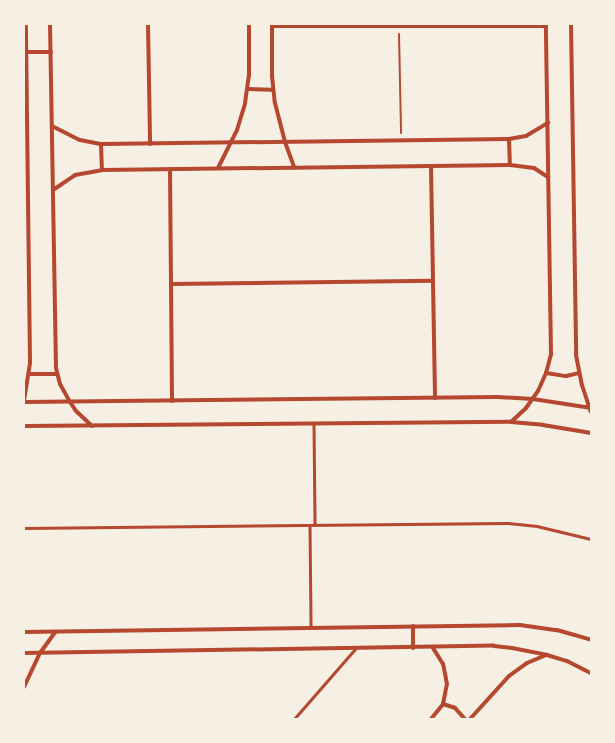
<!DOCTYPE html>
<html>
<head>
<meta charset="utf-8">
<style>
	body { margin:0 }
	#map { position:relative; width:615px; height:743px; overflow:hidden; background:#f6efe4; font-family:Jost,sans-serif }
	div>[style] { position:absolute }
	.path>* { height:2px; margin:-1px; padding:0 1px; transform-origin:1px; border-radius:1px; background:#b5482f }
	.service>* { height:2.5px; margin:-1.25px; padding:0 1.25px; transform-origin:1.25px; border-radius:1.25px; background:#b5482f }
	.minor>* { height:4px; margin:-2px; padding:0 2px; transform-origin:2px; border-radius:2px; background:#b5482f }
	span { translate:-50% -50%; white-space:nowrap; text-align:center; line-height:1.15; -webkit-text-stroke:3px #f6efe4; paint-order:stroke }
	.frame { position:absolute; inset:0; border:25px solid #f6efe4; pointer-events:none }
</style>
</head>
<body>
<div id="map">
	<div class="path">
		<div style="left:399px;top:34px;width:99px;rotate:88.8deg"></div>
	</div>
	<div class="service">
		<div style="left:314px;top:424px;width:101px;rotate:89.4deg"></div>
		<div style="left:310px;top:525px;width:102px;rotate:89.4deg"></div>
		<div style="left:24px;top:528px;width:484px;rotate:-0.6deg"></div>
		<div style="left:508px;top:523px;width:29px;rotate:6deg"></div>
		<div style="left:537px;top:526px;width:56px;rotate:13.5deg"></div>
		<div style="left:294px;top:719px;width:93px;rotate:-48.9deg"></div>
	</div>
	<div class="minor">
		<div style="left:50px;top:24px;width:344px;rotate:89deg"></div>
		<div style="left:56px;top:368px;width:16px;rotate:76deg"></div>
		<div style="left:60px;top:384px;width:21px;rotate:61deg"></div>
		<div style="left:70px;top:402px;width:11px;rotate:56deg"></div>
		<div style="left:76px;top:411px;width:22px;rotate:43deg"></div>
		<div style="left:148px;top:24px;width:120px;rotate:89deg"></div>
		<div style="left:571px;top:24px;width:331px;rotate:89.1deg"></div>
		<div style="left:576px;top:355px;width:31px;rotate:79deg"></div>
		<div style="left:582px;top:385px;width:28px;rotate:72deg"></div>
		<div style="left:272px;top:25px;width:51px;rotate:90deg"></div>
		<div style="left:272px;top:76px;width:27px;rotate:84deg"></div>
		<div style="left:275px;top:103px;width:40px;rotate:75.6deg"></div>
		<div style="left:285px;top:142px;width:27px;rotate:70deg"></div>
		<div style="left:272px;top:26px;width:274px"></div>
		<div style="left:27px;top:52px;width:24px"></div>
		<div style="left:248px;top:89px;width:25px;rotate:2deg"></div>
		<div style="left:52px;top:126px;width:31px;rotate:27deg"></div>
		<div style="left:80px;top:140px;width:21px;rotate:11deg"></div>
		<div style="left:101px;top:144px;width:408px;rotate:-0.7deg"></div>
		<div style="left:509px;top:139px;width:17px;rotate:-10deg"></div>
		<div style="left:526px;top:136px;width:26px;rotate:-31deg"></div>
		<div style="left:509px;top:139px;width:26px;rotate:88deg"></div>
		<div style="left:101px;top:144px;width:26px;rotate:88deg"></div>
		<div style="left:431px;top:166px;width:232px;rotate:89deg"></div>
		<div style="left:218px;top:168px;width:42px;rotate:-63.4deg"></div>
		<div style="left:237px;top:130px;width:28px;rotate:-73deg"></div>
		<div style="left:245px;top:103px;width:28px;rotate:-82deg"></div>
		<div style="left:249px;top:75px;width:51px;rotate:-90deg"></div>
		<div style="left:170px;top:169px;width:232px;rotate:89.5deg"></div>
		<div style="left:53px;top:190px;width:27px;rotate:-34deg"></div>
		<div style="left:75px;top:175px;width:27px;rotate:-10deg"></div>
		<div style="left:102px;top:170px;width:408px;rotate:-0.7deg"></div>
		<div style="left:510px;top:165px;width:24px;rotate:7deg"></div>
		<div style="left:534px;top:168px;width:17px;rotate:33deg"></div>
		<div style="left:171px;top:284px;width:262px;rotate:-0.7deg"></div>
		<div style="left:546px;top:373px;width:20px;rotate:9deg"></div>
		<div style="left:566px;top:376px;width:13px;rotate:-13deg"></div>
		<div style="left:29px;top:374px;width:28px"></div>
		<div style="left:24px;top:401px;width:39px;rotate:-81deg"></div>
		<div style="left:30px;top:362px;width:338px;rotate:-90.7deg"></div>
		<div style="left:24px;top:402px;width:473px;rotate:-0.6deg"></div>
		<div style="left:497px;top:397px;width:36px;rotate:3deg"></div>
		<div style="left:533px;top:399px;width:59px;rotate:8.8deg"></div>
		<div style="left:511px;top:422px;width:21px;rotate:-43deg"></div>
		<div style="left:526px;top:408px;width:21px;rotate:-55deg"></div>
		<div style="left:538px;top:391px;width:20px;rotate:-66deg"></div>
		<div style="left:546px;top:373px;width:20px;rotate:-75deg"></div>
		<div style="left:551px;top:354px;width:330px;rotate:-90.9deg"></div>
		<div style="left:24px;top:426px;width:487px;rotate:-0.5deg"></div>
		<div style="left:511px;top:422px;width:32px;rotate:5deg"></div>
		<div style="left:543px;top:425px;width:49px;rotate:9.5deg"></div>
		<div style="left:413px;top:626px;width:22px;rotate:90deg"></div>
		<div style="left:24px;top:632px;width:496px;rotate:-0.8deg"></div>
		<div style="left:520px;top:625px;width:37px;rotate:8deg"></div>
		<div style="left:557px;top:630px;width:35px;rotate:16deg"></div>
		<div style="left:24px;top:653px;width:470px;rotate:-0.9deg"></div>
		<div style="left:494px;top:646px;width:18px;rotate:6deg"></div>
		<div style="left:512px;top:648px;width:36px;rotate:11deg"></div>
		<div style="left:547px;top:655px;width:21px;rotate:17deg"></div>
		<div style="left:567px;top:661px;width:27px;rotate:27deg"></div>
		<div style="left:24px;top:687px;width:38px;rotate:-65deg"></div>
		<div style="left:40px;top:653px;width:26px;rotate:-54deg"></div>
		<div style="left:443px;top:704px;width:13px;rotate:18deg"></div>
		<div style="left:455px;top:708px;width:15px;rotate:48deg"></div>
		<div style="left:431px;top:719px;width:19px;rotate:-51deg"></div>
		<div style="left:443px;top:704px;width:20px;rotate:-79deg"></div>
		<div style="left:447px;top:684px;width:20px;rotate:-101deg"></div>
		<div style="left:443px;top:664px;width:19px;rotate:-122deg"></div>
		<div style="left:470px;top:719px;width:58px;rotate:-47.8deg"></div>
		<div style="left:509px;top:676px;width:22px;rotate:-36deg"></div>
		<div style="left:527px;top:663px;width:21px;rotate:-23deg"></div>
	</div>
	<div class="frame"></div>
</div>
</body>
</html>
